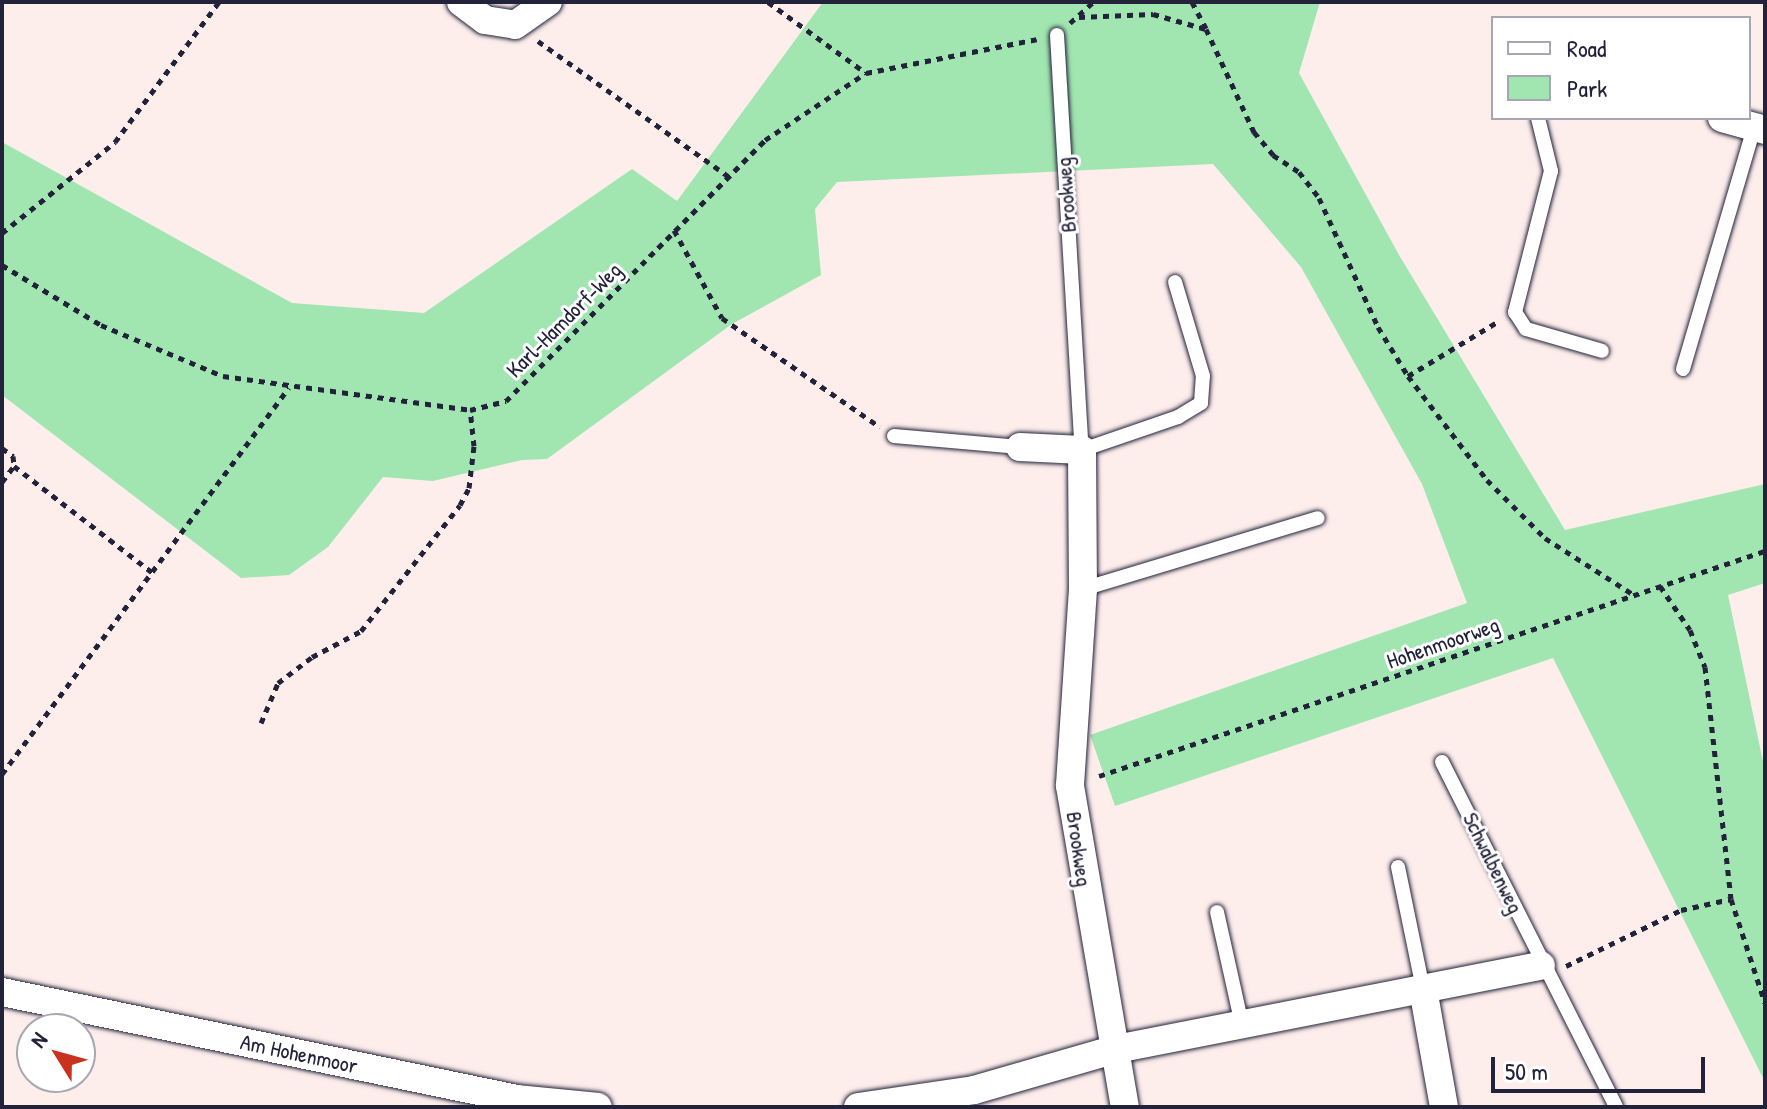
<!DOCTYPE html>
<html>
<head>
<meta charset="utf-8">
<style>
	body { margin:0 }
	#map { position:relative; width:1767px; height:1109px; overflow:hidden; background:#fdeeec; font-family:"Patrick Hand",sans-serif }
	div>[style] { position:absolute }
	.green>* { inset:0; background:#a1e5b0 }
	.path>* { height:5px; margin-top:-2.5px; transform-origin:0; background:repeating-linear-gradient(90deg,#22223b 0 6px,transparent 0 12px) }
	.roads { filter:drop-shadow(0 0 2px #22223b) drop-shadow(0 0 2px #22223b) }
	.service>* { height:14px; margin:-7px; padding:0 7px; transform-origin:7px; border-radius:7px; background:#fff }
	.minor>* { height:28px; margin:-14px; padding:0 14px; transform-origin:14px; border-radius:14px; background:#fff }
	span { translate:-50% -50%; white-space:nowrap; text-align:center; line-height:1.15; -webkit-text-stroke:6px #fff; paint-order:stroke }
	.street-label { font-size:22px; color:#22223b }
	.frame { position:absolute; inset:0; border:4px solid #22223b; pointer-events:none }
	.legend { position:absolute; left:1491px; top:16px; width:260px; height:104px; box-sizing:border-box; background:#fff; border:2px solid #a7a7b1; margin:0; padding:10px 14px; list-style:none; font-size:24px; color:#22223b }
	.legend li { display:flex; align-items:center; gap:16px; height:40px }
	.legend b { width:40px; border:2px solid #a7a7b1 }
	.north { position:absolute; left:16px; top:1013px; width:80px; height:80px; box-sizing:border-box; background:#fff; border:2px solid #a7a7b1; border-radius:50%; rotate:307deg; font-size:22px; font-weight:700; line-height:32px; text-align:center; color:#22223b }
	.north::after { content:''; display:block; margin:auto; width:28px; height:36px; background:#c8321e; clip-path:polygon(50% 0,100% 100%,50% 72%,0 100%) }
	.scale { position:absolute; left:1491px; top:1057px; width:214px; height:36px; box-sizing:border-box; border:4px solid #22223b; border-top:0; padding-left:10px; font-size:24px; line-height:28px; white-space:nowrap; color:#22223b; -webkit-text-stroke:6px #fff; paint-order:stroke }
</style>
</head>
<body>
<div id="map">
	<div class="green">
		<div style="clip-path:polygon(823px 2px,1320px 2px,1299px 73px,1399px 255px,1565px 530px,1765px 484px,1765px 583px,1728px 595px,1765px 771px,1765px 1082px,1553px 658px,1115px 806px,1090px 735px,1467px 603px,1422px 484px,1301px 267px,1213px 164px,837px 182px,815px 209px,821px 275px,732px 324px,547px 459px,522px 460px,433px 481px,383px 477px,328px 547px,289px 575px,241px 578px,2px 395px,2px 142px,292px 303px,424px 313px,632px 169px,677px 201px)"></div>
	</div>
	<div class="path">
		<div style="left:768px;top:2px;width:121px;rotate:35.9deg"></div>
		<div style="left:1192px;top:2px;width:30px;rotate:62deg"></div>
		<div style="left:1079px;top:17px;width:74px;rotate:-2.3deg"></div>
		<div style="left:1153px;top:14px;width:55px;rotate:15.8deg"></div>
		<div style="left:1206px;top:29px;width:114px;rotate:65deg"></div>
		<div style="left:1254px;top:132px;width:30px;rotate:50deg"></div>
		<div style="left:1273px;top:155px;width:31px;rotate:33deg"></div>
		<div style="left:1299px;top:172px;width:33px;rotate:52deg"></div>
		<div style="left:1319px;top:198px;width:142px;rotate:65.4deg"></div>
		<div style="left:1378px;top:327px;width:57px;rotate:58.5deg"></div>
		<div style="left:1408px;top:376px;width:131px;rotate:52.8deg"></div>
		<div style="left:1487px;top:480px;width:82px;rotate:45deg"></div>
		<div style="left:1545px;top:538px;width:106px;rotate:32.6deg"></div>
		<div style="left:1070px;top:23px;width:31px;rotate:-42deg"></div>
		<div style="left:538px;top:41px;width:233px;rotate:35.4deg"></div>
		<div style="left:674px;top:230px;width:100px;rotate:61.4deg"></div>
		<div style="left:722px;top:318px;width:192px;rotate:34.6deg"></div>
		<div style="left:2px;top:233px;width:145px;rotate:-38.8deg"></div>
		<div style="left:115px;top:142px;width:174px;rotate:-53.4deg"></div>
		<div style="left:2px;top:265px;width:116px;rotate:31.2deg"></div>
		<div style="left:101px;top:325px;width:132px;rotate:22.7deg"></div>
		<div style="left:223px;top:376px;width:249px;rotate:7.8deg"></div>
		<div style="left:470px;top:410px;width:37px;rotate:-14deg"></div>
		<div style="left:506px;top:401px;width:368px;rotate:-45.2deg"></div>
		<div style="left:765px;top:140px;width:121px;rotate:-33.6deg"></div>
		<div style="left:866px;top:73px;width:174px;rotate:-11.2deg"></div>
		<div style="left:1408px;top:376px;width:104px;rotate:-31.2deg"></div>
		<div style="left:2px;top:448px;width:14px;rotate:36deg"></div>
		<div style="left:13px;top:456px;width:10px;rotate:84deg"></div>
		<div style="left:2px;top:482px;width:20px;rotate:-53deg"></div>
		<div style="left:14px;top:466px;width:175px;rotate:37.6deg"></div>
		<div style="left:1660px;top:586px;width:53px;rotate:55.7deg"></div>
		<div style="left:1690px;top:630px;width:40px;rotate:68deg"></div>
		<div style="left:1705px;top:667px;width:233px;rotate:83.6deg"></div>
		<div style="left:1731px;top:899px;width:109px;rotate:71.9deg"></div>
		<div style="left:261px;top:723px;width:43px;rotate:-67deg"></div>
		<div style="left:278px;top:683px;width:43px;rotate:-37.4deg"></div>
		<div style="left:312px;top:657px;width:55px;rotate:-28deg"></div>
		<div style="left:361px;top:631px;width:160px;rotate:-51.8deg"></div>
		<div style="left:460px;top:505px;width:19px;rotate:-62deg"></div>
		<div style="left:469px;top:488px;width:42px;rotate:-83.2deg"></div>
		<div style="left:474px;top:446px;width:36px;rotate:-96deg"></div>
		<div style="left:2px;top:774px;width:481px;rotate:-53.4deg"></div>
		<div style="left:1099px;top:776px;width:703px;rotate:-18.67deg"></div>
		<div style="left:1566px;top:966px;width:128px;rotate:-26deg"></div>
		<div style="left:1681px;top:910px;width:51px;rotate:-12.4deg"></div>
	</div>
	<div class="roads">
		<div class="service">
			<div style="left:1057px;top:35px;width:416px;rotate:86.6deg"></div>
			<div style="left:1082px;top:450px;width:102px;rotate:-19deg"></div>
			<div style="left:1178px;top:417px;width:27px;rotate:-31deg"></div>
			<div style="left:1201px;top:403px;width:27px;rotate:-86deg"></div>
			<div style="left:1203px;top:376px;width:98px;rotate:-106.6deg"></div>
			<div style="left:1538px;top:118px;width:55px;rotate:76.2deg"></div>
			<div style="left:1551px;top:171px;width:146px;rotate:104.3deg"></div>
			<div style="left:1515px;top:312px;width:20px;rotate:57deg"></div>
			<div style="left:1526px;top:329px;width:79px;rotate:16.1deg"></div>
			<div style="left:1683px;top:369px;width:252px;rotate:-73.6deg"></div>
			<div style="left:894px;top:436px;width:126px;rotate:5deg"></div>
			<div style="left:1083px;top:589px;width:245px;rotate:-16.8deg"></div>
			<div style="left:1442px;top:762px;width:386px;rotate:63.2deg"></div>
			<div style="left:1398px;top:867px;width:125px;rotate:78.4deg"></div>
			<div style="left:1217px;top:912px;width:116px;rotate:77.5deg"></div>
		</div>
		<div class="minor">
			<div style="left:461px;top:2px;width:30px;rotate:37deg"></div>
			<div style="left:485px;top:20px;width:30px;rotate:9deg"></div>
			<div style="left:515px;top:25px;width:40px;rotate:-34.9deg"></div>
			<div style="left:1722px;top:118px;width:45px;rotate:15.6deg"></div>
			<div style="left:1020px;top:447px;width:62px;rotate:2.8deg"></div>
			<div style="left:1082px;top:450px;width:139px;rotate:89.6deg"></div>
			<div style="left:1083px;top:589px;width:197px;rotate:93.8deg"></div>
			<div style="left:1070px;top:786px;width:326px;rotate:80.3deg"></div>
			<div style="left:1423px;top:989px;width:120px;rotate:79.9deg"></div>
			<div style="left:2px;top:992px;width:526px;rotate:11.74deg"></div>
			<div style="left:517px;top:1099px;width:81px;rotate:5.6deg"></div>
			<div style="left:858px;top:1107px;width:117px;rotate:-8.3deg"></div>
			<div style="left:974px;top:1090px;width:148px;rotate:-16.1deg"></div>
			<div style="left:1116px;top:1049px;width:433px;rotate:-11.1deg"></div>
		</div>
	</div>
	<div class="street-label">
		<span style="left:1066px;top:195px;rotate:-94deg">Brookweg</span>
		<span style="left:564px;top:320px;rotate:-45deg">Karl-Hamdorf-Weg</span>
		<span style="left:1443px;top:643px;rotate:-19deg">Hohenmoorweg</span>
		<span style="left:1079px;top:849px;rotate:82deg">Brookweg</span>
		<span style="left:1493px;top:863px;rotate:64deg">Schwalbenweg</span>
		<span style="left:299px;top:1054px;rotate:12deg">Am Hohenmoor</span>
	</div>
	<div class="frame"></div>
	<ul class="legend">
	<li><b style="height:10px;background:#fff"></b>Road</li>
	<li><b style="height:22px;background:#a1e5b0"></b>Park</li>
	</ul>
	<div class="north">N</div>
	<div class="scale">50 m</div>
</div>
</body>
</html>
